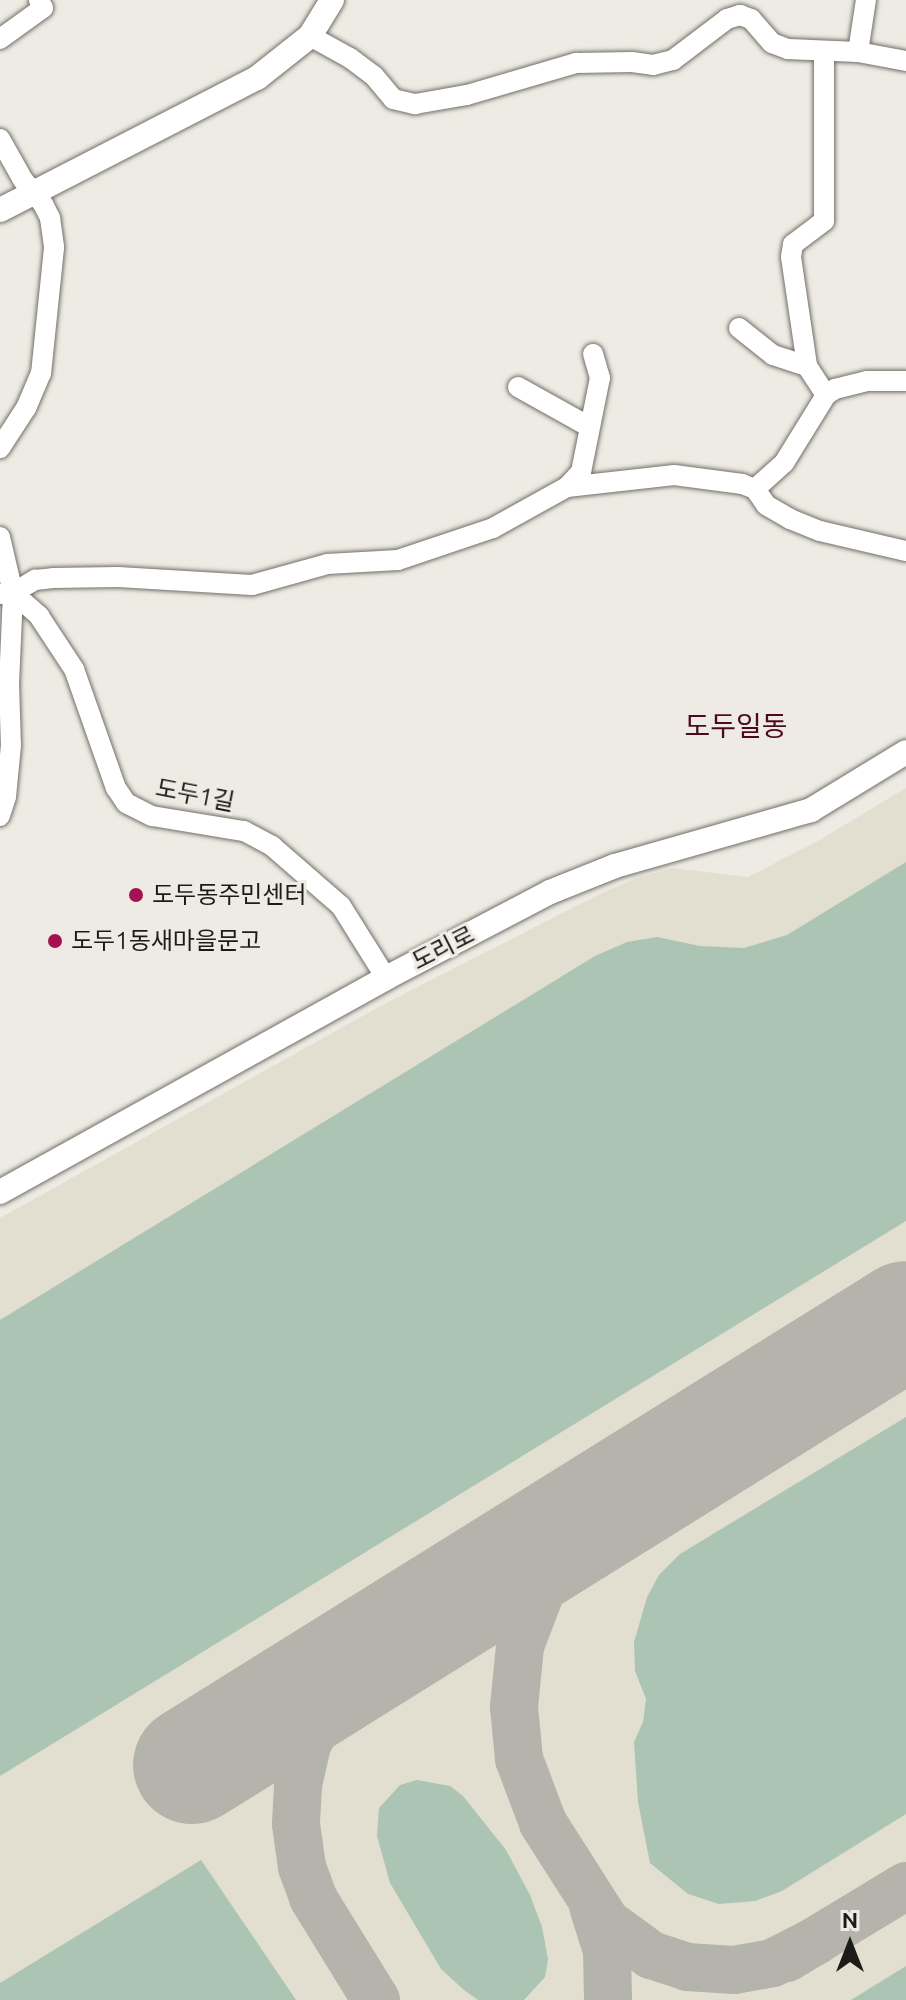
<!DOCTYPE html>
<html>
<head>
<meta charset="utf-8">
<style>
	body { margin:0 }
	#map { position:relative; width:906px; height:2000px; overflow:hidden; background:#edebe3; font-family:Ubuntu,"Noto Sans KR",sans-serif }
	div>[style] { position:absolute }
	.built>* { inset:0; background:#e3dfd0 }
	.green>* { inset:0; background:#abc4b3 }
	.taxiway>* { height:48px; margin:-24px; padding:0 24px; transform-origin:24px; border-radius:24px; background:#b4b3ac }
	.runway>* { height:118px; margin:-59px; padding:0 59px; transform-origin:59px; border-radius:59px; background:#b4b3ac }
	.roads { filter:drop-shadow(0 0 2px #716f68) drop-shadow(0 0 2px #716f68) }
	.minor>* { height:20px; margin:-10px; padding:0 10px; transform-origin:10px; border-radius:10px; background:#fff }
	.tertiary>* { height:24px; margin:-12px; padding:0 12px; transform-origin:12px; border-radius:12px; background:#fff }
	.dots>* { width:22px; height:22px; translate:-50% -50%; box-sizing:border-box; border:4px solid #edebe3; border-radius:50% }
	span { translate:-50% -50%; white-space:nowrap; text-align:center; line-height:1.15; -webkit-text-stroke:6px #edebe3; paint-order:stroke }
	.street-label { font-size:24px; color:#1b1b18 }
	.poi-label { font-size:24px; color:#1b1b18 }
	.left { translate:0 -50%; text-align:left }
	.quarter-label { font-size:28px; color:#4d0924 }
	.north { position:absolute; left:810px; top:1904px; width:80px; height:80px; -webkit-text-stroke:6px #edebe3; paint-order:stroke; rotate:0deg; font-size:22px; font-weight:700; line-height:32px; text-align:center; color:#1b1b18 }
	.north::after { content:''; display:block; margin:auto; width:28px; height:36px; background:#1b1b18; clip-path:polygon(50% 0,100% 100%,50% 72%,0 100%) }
</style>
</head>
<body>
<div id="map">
	<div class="built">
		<div style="clip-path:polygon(906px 788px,906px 2000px,0 2000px,0 1218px,386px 1003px,600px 894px,634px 879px,673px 868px,748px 877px,818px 841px)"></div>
	</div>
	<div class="green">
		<div style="clip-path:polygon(906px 862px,906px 1221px,0 1776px,0 1320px,595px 956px,627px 942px,657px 937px,700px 946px,744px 948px,787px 935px)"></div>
		<div style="clip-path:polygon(906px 1417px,906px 1814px,782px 1891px,755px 1901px,719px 1904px,688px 1894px,650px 1863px,638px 1802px,634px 1742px,643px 1722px,646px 1699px,635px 1671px,634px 1642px,647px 1597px,659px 1575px,680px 1554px)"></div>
		<div style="clip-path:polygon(417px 1780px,450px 1786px,463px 1796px,506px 1850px,530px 1895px,542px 1927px,548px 1959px,545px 1977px,524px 2000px,478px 2000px,464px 1990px,441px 1969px,390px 1883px,377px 1836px,379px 1808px,400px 1785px)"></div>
		<div style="clip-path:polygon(201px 1860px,296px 2000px,0 2000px,0 1983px)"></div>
		<div style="clip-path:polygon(906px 1966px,906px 2000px,851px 2000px)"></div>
	</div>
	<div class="taxiway">
		<div style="left:640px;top:1485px;width:84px;rotate:139.3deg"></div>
		<div style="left:576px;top:1540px;width:34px;rotate:128deg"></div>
		<div style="left:555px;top:1567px;width:28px;rotate:120deg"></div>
		<div style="left:541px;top:1591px;width:59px;rotate:110.9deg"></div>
		<div style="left:520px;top:1646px;width:61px;rotate:95.6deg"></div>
		<div style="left:514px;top:1707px;width:52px;rotate:84.5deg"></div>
		<div style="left:519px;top:1759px;width:68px;rotate:69.4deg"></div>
		<div style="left:543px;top:1823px;width:117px;rotate:57.5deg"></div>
		<div style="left:606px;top:1922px;width:56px;rotate:36.3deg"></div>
		<div style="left:651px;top:1955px;width:38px;rotate:18deg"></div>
		<div style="left:687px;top:1967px;width:47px;rotate:3.7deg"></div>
		<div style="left:734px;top:1970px;width:39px;rotate:-10deg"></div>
		<div style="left:772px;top:1963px;width:49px;rotate:-26.6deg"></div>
		<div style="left:368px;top:1658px;width:57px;rotate:132.1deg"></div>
		<div style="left:330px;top:1700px;width:51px;rotate:117.1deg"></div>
		<div style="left:307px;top:1745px;width:41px;rotate:102.7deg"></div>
		<div style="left:298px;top:1785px;width:39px;rotate:93deg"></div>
		<div style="left:296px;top:1824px;width:43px;rotate:82.1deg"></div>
		<div style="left:302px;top:1867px;width:33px;rotate:70deg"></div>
		<div style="left:313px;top:1898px;width:120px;rotate:58.3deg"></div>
		<div style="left:593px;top:1906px;width:47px;rotate:72.7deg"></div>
		<div style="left:607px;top:1951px;width:49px;rotate:88.8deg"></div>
		<div style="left:787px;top:1958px;width:139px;rotate:-31.2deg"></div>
	</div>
	<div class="runway">
		<div style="left:192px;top:1765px;width:841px;rotate:-31.93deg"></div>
	</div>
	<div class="roads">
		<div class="minor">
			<div style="left:310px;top:36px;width:46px;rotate:28.8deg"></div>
			<div style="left:350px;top:58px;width:30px;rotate:37deg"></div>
			<div style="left:374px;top:76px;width:30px;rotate:50deg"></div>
			<div style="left:393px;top:99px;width:23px;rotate:13deg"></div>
			<div style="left:415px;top:104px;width:53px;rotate:-9.8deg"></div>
			<div style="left:467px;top:95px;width:114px;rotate:-16.4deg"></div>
			<div style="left:576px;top:63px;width:56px;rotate:-1deg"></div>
			<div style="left:632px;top:62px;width:21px;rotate:8deg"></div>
			<div style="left:653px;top:65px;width:21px;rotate:-14deg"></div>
			<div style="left:673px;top:60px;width:68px;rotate:-37.2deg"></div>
			<div style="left:727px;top:19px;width:14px;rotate:-17deg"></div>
			<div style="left:740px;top:15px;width:12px;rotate:20deg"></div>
			<div style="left:751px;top:19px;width:32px;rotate:49deg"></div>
			<div style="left:772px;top:43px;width:17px;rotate:21deg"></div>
			<div style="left:788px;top:49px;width:70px;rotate:2.5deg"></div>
			<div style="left:858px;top:52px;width:49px;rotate:10.6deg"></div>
			<div style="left:0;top:39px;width:53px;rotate:-35.8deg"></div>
			<div style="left:43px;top:8px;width:9px;rotate:-117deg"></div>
			<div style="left:858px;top:52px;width:53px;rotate:-81.3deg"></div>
			<div style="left:824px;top:53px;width:168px;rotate:90deg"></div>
			<div style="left:824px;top:221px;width:39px;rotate:143deg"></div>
			<div style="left:793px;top:244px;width:13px;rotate:99deg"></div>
			<div style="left:791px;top:257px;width:110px;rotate:81.6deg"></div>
			<div style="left:807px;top:366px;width:35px;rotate:57deg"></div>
			<div style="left:0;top:139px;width:47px;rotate:60.7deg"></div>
			<div style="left:23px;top:180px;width:31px;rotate:50deg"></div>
			<div style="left:43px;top:204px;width:16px;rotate:63deg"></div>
			<div style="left:50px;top:218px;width:30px;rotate:82deg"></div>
			<div style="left:54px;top:248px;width:126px;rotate:95.9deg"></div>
			<div style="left:41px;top:373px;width:38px;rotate:113deg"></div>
			<div style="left:26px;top:408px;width:48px;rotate:123deg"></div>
			<div style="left:739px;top:328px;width:43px;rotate:38.5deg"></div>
			<div style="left:773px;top:355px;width:36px;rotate:18deg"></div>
			<div style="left:518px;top:387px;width:80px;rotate:29.1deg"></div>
			<div style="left:567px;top:487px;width:21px;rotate:-47deg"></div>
			<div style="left:581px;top:472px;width:96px;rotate:-78.6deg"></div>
			<div style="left:600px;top:378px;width:25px;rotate:-106deg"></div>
			<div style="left:755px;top:489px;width:39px;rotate:-42deg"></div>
			<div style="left:784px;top:463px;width:80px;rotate:-58.3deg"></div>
			<div style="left:826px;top:395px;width:11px;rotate:-34deg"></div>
			<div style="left:835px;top:389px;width:33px;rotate:-14deg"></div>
			<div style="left:867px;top:381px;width:39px"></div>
			<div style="left:0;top:537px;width:57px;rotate:76.9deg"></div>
			<div style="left:13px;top:593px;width:90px;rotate:92.5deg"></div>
			<div style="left:9px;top:683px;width:62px;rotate:88.2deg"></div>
			<div style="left:11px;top:745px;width:52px;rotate:95.5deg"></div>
			<div style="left:6px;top:797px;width:20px;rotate:108deg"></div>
			<div style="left:13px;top:593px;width:35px;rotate:41deg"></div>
			<div style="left:39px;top:616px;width:64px;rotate:56.6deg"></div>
			<div style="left:74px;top:669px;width:126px;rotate:70.6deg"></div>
			<div style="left:116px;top:788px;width:18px;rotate:56deg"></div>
			<div style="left:126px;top:803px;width:29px;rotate:27deg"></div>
			<div style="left:152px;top:816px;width:93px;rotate:9.3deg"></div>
			<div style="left:244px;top:831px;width:32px;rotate:28deg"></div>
			<div style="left:272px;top:846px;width:91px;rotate:41deg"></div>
			<div style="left:341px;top:906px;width:85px;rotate:58deg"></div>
			<div style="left:0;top:594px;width:13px;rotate:-4deg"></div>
			<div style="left:13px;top:593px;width:26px;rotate:-31deg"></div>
			<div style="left:35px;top:580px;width:18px;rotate:-6deg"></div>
			<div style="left:53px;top:578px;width:65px;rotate:-0.9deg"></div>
			<div style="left:118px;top:577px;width:134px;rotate:3.4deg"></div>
			<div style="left:252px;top:585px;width:78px;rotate:-15.6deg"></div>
			<div style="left:327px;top:564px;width:71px;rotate:-3.2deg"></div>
			<div style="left:398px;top:560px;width:100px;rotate:-18.6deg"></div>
			<div style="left:493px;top:528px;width:85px;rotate:-29deg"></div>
			<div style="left:567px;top:487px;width:108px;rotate:-6.4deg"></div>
			<div style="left:674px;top:475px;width:69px;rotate:7.5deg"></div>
			<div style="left:742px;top:484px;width:14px;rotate:21deg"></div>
			<div style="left:755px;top:489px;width:19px;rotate:55deg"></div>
			<div style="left:766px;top:505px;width:28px;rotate:30deg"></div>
			<div style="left:790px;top:519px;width:32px;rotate:22deg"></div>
			<div style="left:820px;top:531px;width:88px;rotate:13.1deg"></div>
		</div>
		<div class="tertiary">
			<div style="left:0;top:210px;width:289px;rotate:-27.2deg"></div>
			<div style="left:257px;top:78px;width:68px;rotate:-38.4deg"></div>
			<div style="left:310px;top:36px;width:42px;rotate:-58.6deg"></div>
			<div style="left:0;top:1192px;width:441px;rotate:-29deg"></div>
			<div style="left:386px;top:978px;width:185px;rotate:-27.7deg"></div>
			<div style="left:550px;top:892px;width:70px;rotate:-21.8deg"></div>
			<div style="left:615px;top:866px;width:204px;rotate:-15.9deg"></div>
			<div style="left:811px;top:810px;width:111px;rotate:-31.4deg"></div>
		</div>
	</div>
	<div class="dots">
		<div style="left:136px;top:895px;background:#a51252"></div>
		<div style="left:55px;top:941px;background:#a51252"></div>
	</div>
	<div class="street-label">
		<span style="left:195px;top:795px;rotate:11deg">도두1길</span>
		<span style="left:443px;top:948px;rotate:-27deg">도리로</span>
	</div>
	<div class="poi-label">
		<span class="left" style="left:152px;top:895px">도두동주민센터</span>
		<span class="left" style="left:71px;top:941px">도두1동새마을문고</span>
	</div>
	<div class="quarter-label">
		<span style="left:736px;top:726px">도두일동</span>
	</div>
	<div class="north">N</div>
</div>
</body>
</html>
